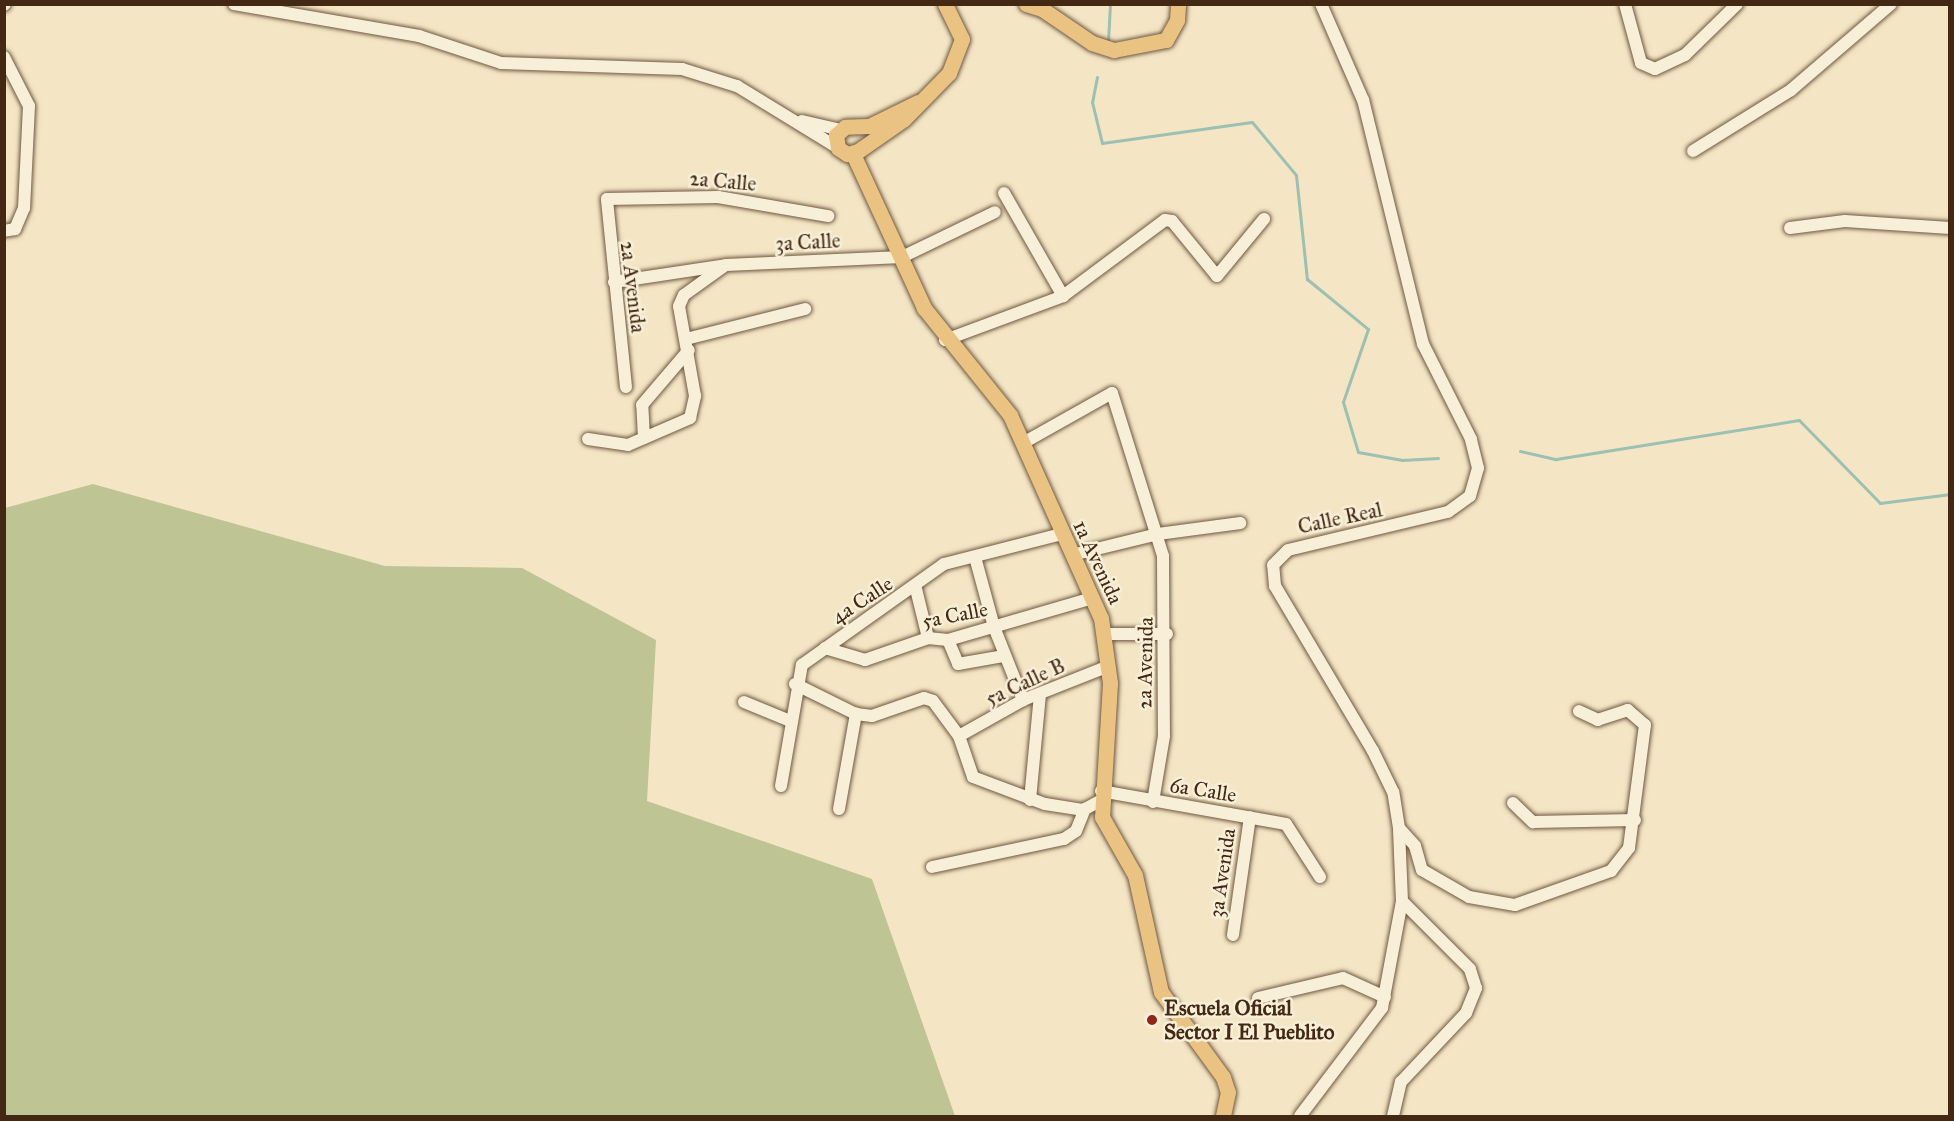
<!DOCTYPE html>
<html>
<head>
<meta charset="utf-8">
<style>
	body { margin:0 }
	#map { position:relative; width:1954px; height:1121px; overflow:hidden; background:#f4e6c5; font-family:"IM FELL Great Primer",serif }
	div>[style] { position:absolute }
	.green>* { inset:0; background:#bec493 }
	.stream>* { height:3px; margin:-1.5px; padding:0 1.5px; transform-origin:1.5px; border-radius:1.5px; background:#9cc0b1 }
	.roads { filter:drop-shadow(0 0 2px #6f5840) drop-shadow(0 0 2px #6f5840) }
	.minor>* { height:12px; margin:-6px; padding:0 6px; transform-origin:6px; border-radius:6px; background:#f8efd9 }
	.major>* { height:15px; margin:-7.5px; padding:0 7.5px; transform-origin:7.5px; border-radius:7.5px; background:#eac382 }
	.dots>* { width:16px; height:16px; translate:-50% -50%; box-sizing:border-box; border:3px solid #f8efd9; border-radius:50% }
	span { translate:-50% -50%; white-space:nowrap; text-align:center; line-height:1.15; -webkit-text-stroke:5px #f8efd9; paint-order:stroke }
	.street-label { font-size:21px; color:#432914 }
	.poi-label { font-size:21px; color:#432914; font-weight:700 }
	.left { translate:0 -50%; text-align:left }
	.frame { position:absolute; inset:0; border:6px solid #432914; pointer-events:none }
</style>
</head>
<body>
<div id="map">
	<div class="green">
		<div style="clip-path:polygon(93px 484px,385px 566px,522px 568px,656px 640px,647px 801px,872px 879px,955px 1116px,5px 1116px,5px 508px)"></div>
	</div>
	<div class="stream">
		<div style="left:1108px;top:42px;width:38px;rotate:-87deg"></div>
		<div style="left:1097px;top:77px;width:25px;rotate:101deg"></div>
		<div style="left:1092px;top:102px;width:42px;rotate:76.3deg"></div>
		<div style="left:1102px;top:143px;width:151px;rotate:-8deg"></div>
		<div style="left:1252px;top:122px;width:69px;rotate:50.3deg"></div>
		<div style="left:1296px;top:175px;width:105px;rotate:84deg"></div>
		<div style="left:1307px;top:279px;width:79px;rotate:39.3deg"></div>
		<div style="left:1368px;top:329px;width:77px;rotate:108.9deg"></div>
		<div style="left:1343px;top:402px;width:52px;rotate:73.3deg"></div>
		<div style="left:1358px;top:452px;width:45px;rotate:10.3deg"></div>
		<div style="left:1402px;top:460px;width:36px;rotate:-3deg"></div>
		<div style="left:1520px;top:451px;width:37px;rotate:13deg"></div>
		<div style="left:1556px;top:459px;width:246px;rotate:-9.1deg"></div>
		<div style="left:1799px;top:420px;width:116px;rotate:45.7deg"></div>
		<div style="left:1880px;top:503px;width:71px;rotate:-7.3deg"></div>
	</div>
	<div class="roads">
		<div class="minor">
			<div style="left:234px;top:4px;width:188px;rotate:9.8deg"></div>
			<div style="left:419px;top:36px;width:86px;rotate:18.2deg"></div>
			<div style="left:501px;top:63px;width:181px;rotate:1.9deg"></div>
			<div style="left:682px;top:69px;width:58px;rotate:17.2deg"></div>
			<div style="left:737px;top:86px;width:119px;rotate:31.5deg"></div>
			<div style="left:1625px;top:4px;width:61px;rotate:74.8deg"></div>
			<div style="left:1641px;top:63px;width:15px;rotate:23deg"></div>
			<div style="left:1655px;top:69px;width:33px;rotate:-25deg"></div>
			<div style="left:1685px;top:55px;width:73px;rotate:-44.4deg"></div>
			<div style="left:4px;top:5px;width:1px;rotate:-45deg"></div>
			<div style="left:4px;top:57px;width:55px;rotate:63deg"></div>
			<div style="left:29px;top:106px;width:102px;rotate:92.8deg"></div>
			<div style="left:24px;top:208px;width:23px;rotate:113deg"></div>
			<div style="left:15px;top:229px;width:11px;rotate:170deg"></div>
			<div style="left:802px;top:121px;width:39px;rotate:13deg"></div>
			<div style="left:1693px;top:151px;width:115px;rotate:-31.9deg"></div>
			<div style="left:1791px;top:90px;width:132px;rotate:-40.7deg"></div>
			<div style="left:1004px;top:193px;width:119px;rotate:60.2deg"></div>
			<div style="left:1790px;top:228px;width:55px;rotate:-7.3deg"></div>
			<div style="left:1845px;top:221px;width:105px;rotate:3.8deg"></div>
			<div style="left:614px;top:282px;width:113px;rotate:-8.6deg"></div>
			<div style="left:726px;top:265px;width:176px;rotate:-2.6deg"></div>
			<div style="left:902px;top:257px;width:103px;rotate:-25.8deg"></div>
			<div style="left:686px;top:339px;width:123px;rotate:-14.1deg"></div>
			<div style="left:945px;top:340px;width:126px;rotate:-20.4deg"></div>
			<div style="left:1063px;top:296px;width:127px;rotate:-36.7deg"></div>
			<div style="left:1165px;top:220px;width:7px;rotate:8deg"></div>
			<div style="left:1172px;top:221px;width:71px;rotate:50.7deg"></div>
			<div style="left:1217px;top:276px;width:74px;rotate:-50.5deg"></div>
			<div style="left:626px;top:387px;width:189px;rotate:-95.8deg"></div>
			<div style="left:607px;top:199px;width:111px;rotate:-1deg"></div>
			<div style="left:718px;top:197px;width:112px;rotate:9.8deg"></div>
			<div style="left:644px;top:438px;width:33px;rotate:-93deg"></div>
			<div style="left:642px;top:405px;width:72px;rotate:-49.5deg"></div>
			<div style="left:588px;top:439px;width:40px;rotate:8.5deg"></div>
			<div style="left:628px;top:445px;width:68px;rotate:-23.5deg"></div>
			<div style="left:690px;top:418px;width:23px;rotate:-77deg"></div>
			<div style="left:695px;top:396px;width:91px;rotate:-100.1deg"></div>
			<div style="left:679px;top:306px;width:12px;rotate:-66deg"></div>
			<div style="left:684px;top:295px;width:49px;rotate:-35.9deg"></div>
			<div style="left:1023px;top:443px;width:102px;rotate:-29.3deg"></div>
			<div style="left:1112px;top:393px;width:171px;rotate:72.6deg"></div>
			<div style="left:1163px;top:556px;width:180px;rotate:89.7deg"></div>
			<div style="left:1164px;top:736px;width:67px;rotate:99.5deg"></div>
			<div style="left:1072px;top:555px;width:89px;rotate:-13.7deg"></div>
			<div style="left:1158px;top:534px;width:83px;rotate:-7.6deg"></div>
			<div style="left:975px;top:557px;width:73px;rotate:74.8deg"></div>
			<div style="left:994px;top:627px;width:79px;rotate:68.3deg"></div>
			<div style="left:916px;top:589px;width:50px;rotate:76.2deg"></div>
			<div style="left:1104px;top:634px;width:63px"></div>
			<div style="left:948px;top:640px;width:26px;rotate:67deg"></div>
			<div style="left:958px;top:664px;width:47px;rotate:-9.9deg"></div>
			<div style="left:825px;top:648px;width:42px;rotate:16.7deg"></div>
			<div style="left:865px;top:660px;width:67px;rotate:-19.2deg"></div>
			<div style="left:928px;top:638px;width:20px;rotate:6deg"></div>
			<div style="left:948px;top:640px;width:151px;rotate:-16.2deg"></div>
			<div style="left:795px;top:684px;width:68px;rotate:26.2deg"></div>
			<div style="left:856px;top:714px;width:16px;rotate:7deg"></div>
			<div style="left:872px;top:716px;width:55px;rotate:-19.1deg"></div>
			<div style="left:924px;top:698px;width:9px;rotate:18deg"></div>
			<div style="left:933px;top:701px;width:44px;rotate:53.4deg"></div>
			<div style="left:959px;top:736px;width:43px;rotate:71.1deg"></div>
			<div style="left:973px;top:777px;width:77px;rotate:20.6deg"></div>
			<div style="left:1045px;top:804px;width:38px;rotate:9deg"></div>
			<div style="left:1083px;top:810px;width:19px;rotate:-28deg"></div>
			<div style="left:744px;top:702px;width:50px;rotate:22.4deg"></div>
			<div style="left:959px;top:736px;width:73px;rotate:-29.4deg"></div>
			<div style="left:1023px;top:700px;width:92px;rotate:-21.6deg"></div>
			<div style="left:781px;top:786px;width:123px;rotate:-80.2deg"></div>
			<div style="left:802px;top:665px;width:174px;rotate:-35.4deg"></div>
			<div style="left:944px;top:564px;width:122px;rotate:-14.3deg"></div>
			<div style="left:1101px;top:791px;width:188px;rotate:10.1deg"></div>
			<div style="left:1286px;top:824px;width:63px;rotate:57.3deg"></div>
			<div style="left:1030px;top:800px;width:106px;rotate:-84.6deg"></div>
			<div style="left:1513px;top:803px;width:28px;rotate:44deg"></div>
			<div style="left:1533px;top:822px;width:102px;rotate:-1.1deg"></div>
			<div style="left:839px;top:809px;width:97px;rotate:-79.9deg"></div>
			<div style="left:1399px;top:828px;width:24px;rotate:48deg"></div>
			<div style="left:1415px;top:846px;width:25px;rotate:74deg"></div>
			<div style="left:1422px;top:870px;width:54px;rotate:29.9deg"></div>
			<div style="left:1469px;top:897px;width:47px;rotate:9.9deg"></div>
			<div style="left:1515px;top:905px;width:102px;rotate:-19.5deg"></div>
			<div style="left:1611px;top:871px;width:29px;rotate:-52deg"></div>
			<div style="left:1629px;top:848px;width:124px;rotate:-82.6deg"></div>
			<div style="left:1645px;top:725px;width:23px;rotate:-139deg"></div>
			<div style="left:1628px;top:710px;width:32px;rotate:162deg"></div>
			<div style="left:1598px;top:720px;width:21px;rotate:-155deg"></div>
			<div style="left:932px;top:867px;width:135px;rotate:-12deg"></div>
			<div style="left:1064px;top:839px;width:14px;rotate:-34deg"></div>
			<div style="left:1076px;top:831px;width:24px;rotate:-68deg"></div>
			<div style="left:1233px;top:935px;width:119px;rotate:-81.8deg"></div>
			<div style="left:1258px;top:998px;width:87px;rotate:-13.2deg"></div>
			<div style="left:1343px;top:978px;width:46px;rotate:24.3deg"></div>
			<div style="left:1300px;top:1116px;width:136px;rotate:-52.8deg"></div>
			<div style="left:1382px;top:1008px;width:109px;rotate:-79.4deg"></div>
			<div style="left:1402px;top:901px;width:73px;rotate:-92.4deg"></div>
			<div style="left:1399px;top:828px;width:36px;rotate:-99deg"></div>
			<div style="left:1393px;top:792px;width:46px;rotate:-116deg"></div>
			<div style="left:1373px;top:751px;width:192px;rotate:-120.7deg"></div>
			<div style="left:1275px;top:586px;width:21px;rotate:-95deg"></div>
			<div style="left:1273px;top:565px;width:21px;rotate:-45deg"></div>
			<div style="left:1288px;top:550px;width:164px;rotate:-13.4deg"></div>
			<div style="left:1448px;top:512px;width:27px;rotate:-36deg"></div>
			<div style="left:1470px;top:496px;width:29px;rotate:-74deg"></div>
			<div style="left:1478px;top:468px;width:30px;rotate:-104deg"></div>
			<div style="left:1471px;top:439px;width:106px;rotate:-116.8deg"></div>
			<div style="left:1423px;top:344px;width:251px;rotate:-103.8deg"></div>
			<div style="left:1363px;top:100px;width:105px;rotate:-113.6deg"></div>
			<div style="left:1393px;top:1116px;width:35px;rotate:-77deg"></div>
			<div style="left:1401px;top:1082px;width:95px;rotate:-46.7deg"></div>
			<div style="left:1466px;top:1013px;width:27px;rotate:-68deg"></div>
			<div style="left:1476px;top:988px;width:20px;rotate:-108deg"></div>
			<div style="left:1470px;top:969px;width:96px;rotate:-135deg"></div>
		</div>
		<div class="major">
			<div style="left:1026px;top:4px;width:17px;rotate:17deg"></div>
			<div style="left:1042px;top:9px;width:60px;rotate:34.2deg"></div>
			<div style="left:1092px;top:43px;width:23px;rotate:18deg"></div>
			<div style="left:1114px;top:50px;width:53px;rotate:-10.9deg"></div>
			<div style="left:1166px;top:40px;width:23px;rotate:-61deg"></div>
			<div style="left:1177px;top:20px;width:16px;rotate:-86deg"></div>
			<div style="left:918px;top:102px;width:55px;rotate:153.9deg"></div>
			<div style="left:869px;top:126px;width:24px;rotate:178deg"></div>
			<div style="left:845px;top:127px;width:12px;rotate:138deg"></div>
			<div style="left:836px;top:135px;width:13px;rotate:81deg"></div>
			<div style="left:838px;top:148px;width:11px;rotate:34deg"></div>
			<div style="left:847px;top:154px;width:11px;rotate:-15deg"></div>
			<div style="left:858px;top:151px;width:56px;rotate:-34.8deg"></div>
			<div style="left:904px;top:119px;width:64px;rotate:-45.6deg"></div>
			<div style="left:949px;top:73px;width:36px;rotate:-69deg"></div>
			<div style="left:962px;top:39px;width:39px;rotate:-116deg"></div>
			<div style="left:853px;top:154px;width:170px;rotate:65.2deg"></div>
			<div style="left:924px;top:308px;width:137px;rotate:51.2deg"></div>
			<div style="left:1010px;top:415px;width:222px;rotate:65.9deg"></div>
			<div style="left:1101px;top:618px;width:66px;rotate:82.1deg"></div>
			<div style="left:1110px;top:683px;width:134px;rotate:93.4deg"></div>
			<div style="left:1102px;top:817px;width:67px;rotate:60.4deg"></div>
			<div style="left:1135px;top:875px;width:120px;rotate:77.5deg"></div>
			<div style="left:1161px;top:992px;width:105px;rotate:53.9deg"></div>
			<div style="left:1223px;top:1077px;width:16px;rotate:72deg"></div>
			<div style="left:1228px;top:1092px;width:25px;rotate:102deg"></div>
		</div>
	</div>
	<div class="dots">
		<div style="left:1152px;top:1020px;background:#8f2418"></div>
	</div>
	<div class="street-label">
		<span style="left:723px;top:181px;rotate:5deg">2a Calle</span>
		<span style="left:808px;top:242px;rotate:-3deg">3a Calle</span>
		<span style="left:633px;top:287px;rotate:83deg">2a Avenida</span>
		<span style="left:1340px;top:518px;rotate:-12deg">Calle Real</span>
		<span style="left:1098px;top:562px;rotate:65deg">1a Avenida</span>
		<span style="left:862px;top:600px;rotate:-33deg">4a Calle</span>
		<span style="left:955px;top:615px;rotate:-11deg">5a Calle</span>
		<span style="left:1145px;top:663px;rotate:-89deg">2a Avenida</span>
		<span style="left:1025px;top:682px;rotate:-25deg">5a Calle B</span>
		<span style="left:1203px;top:790px;rotate:9deg">6a Calle</span>
		<span style="left:1222px;top:873px;rotate:-82deg">3a Avenida</span>
	</div>
	<div class="poi-label">
		<span class="left" style="left:1164px;top:1020px">Escuela Oficial<br>Sector I El Pueblito</span>
	</div>
	<div class="frame"></div>
</div>
</body>
</html>
